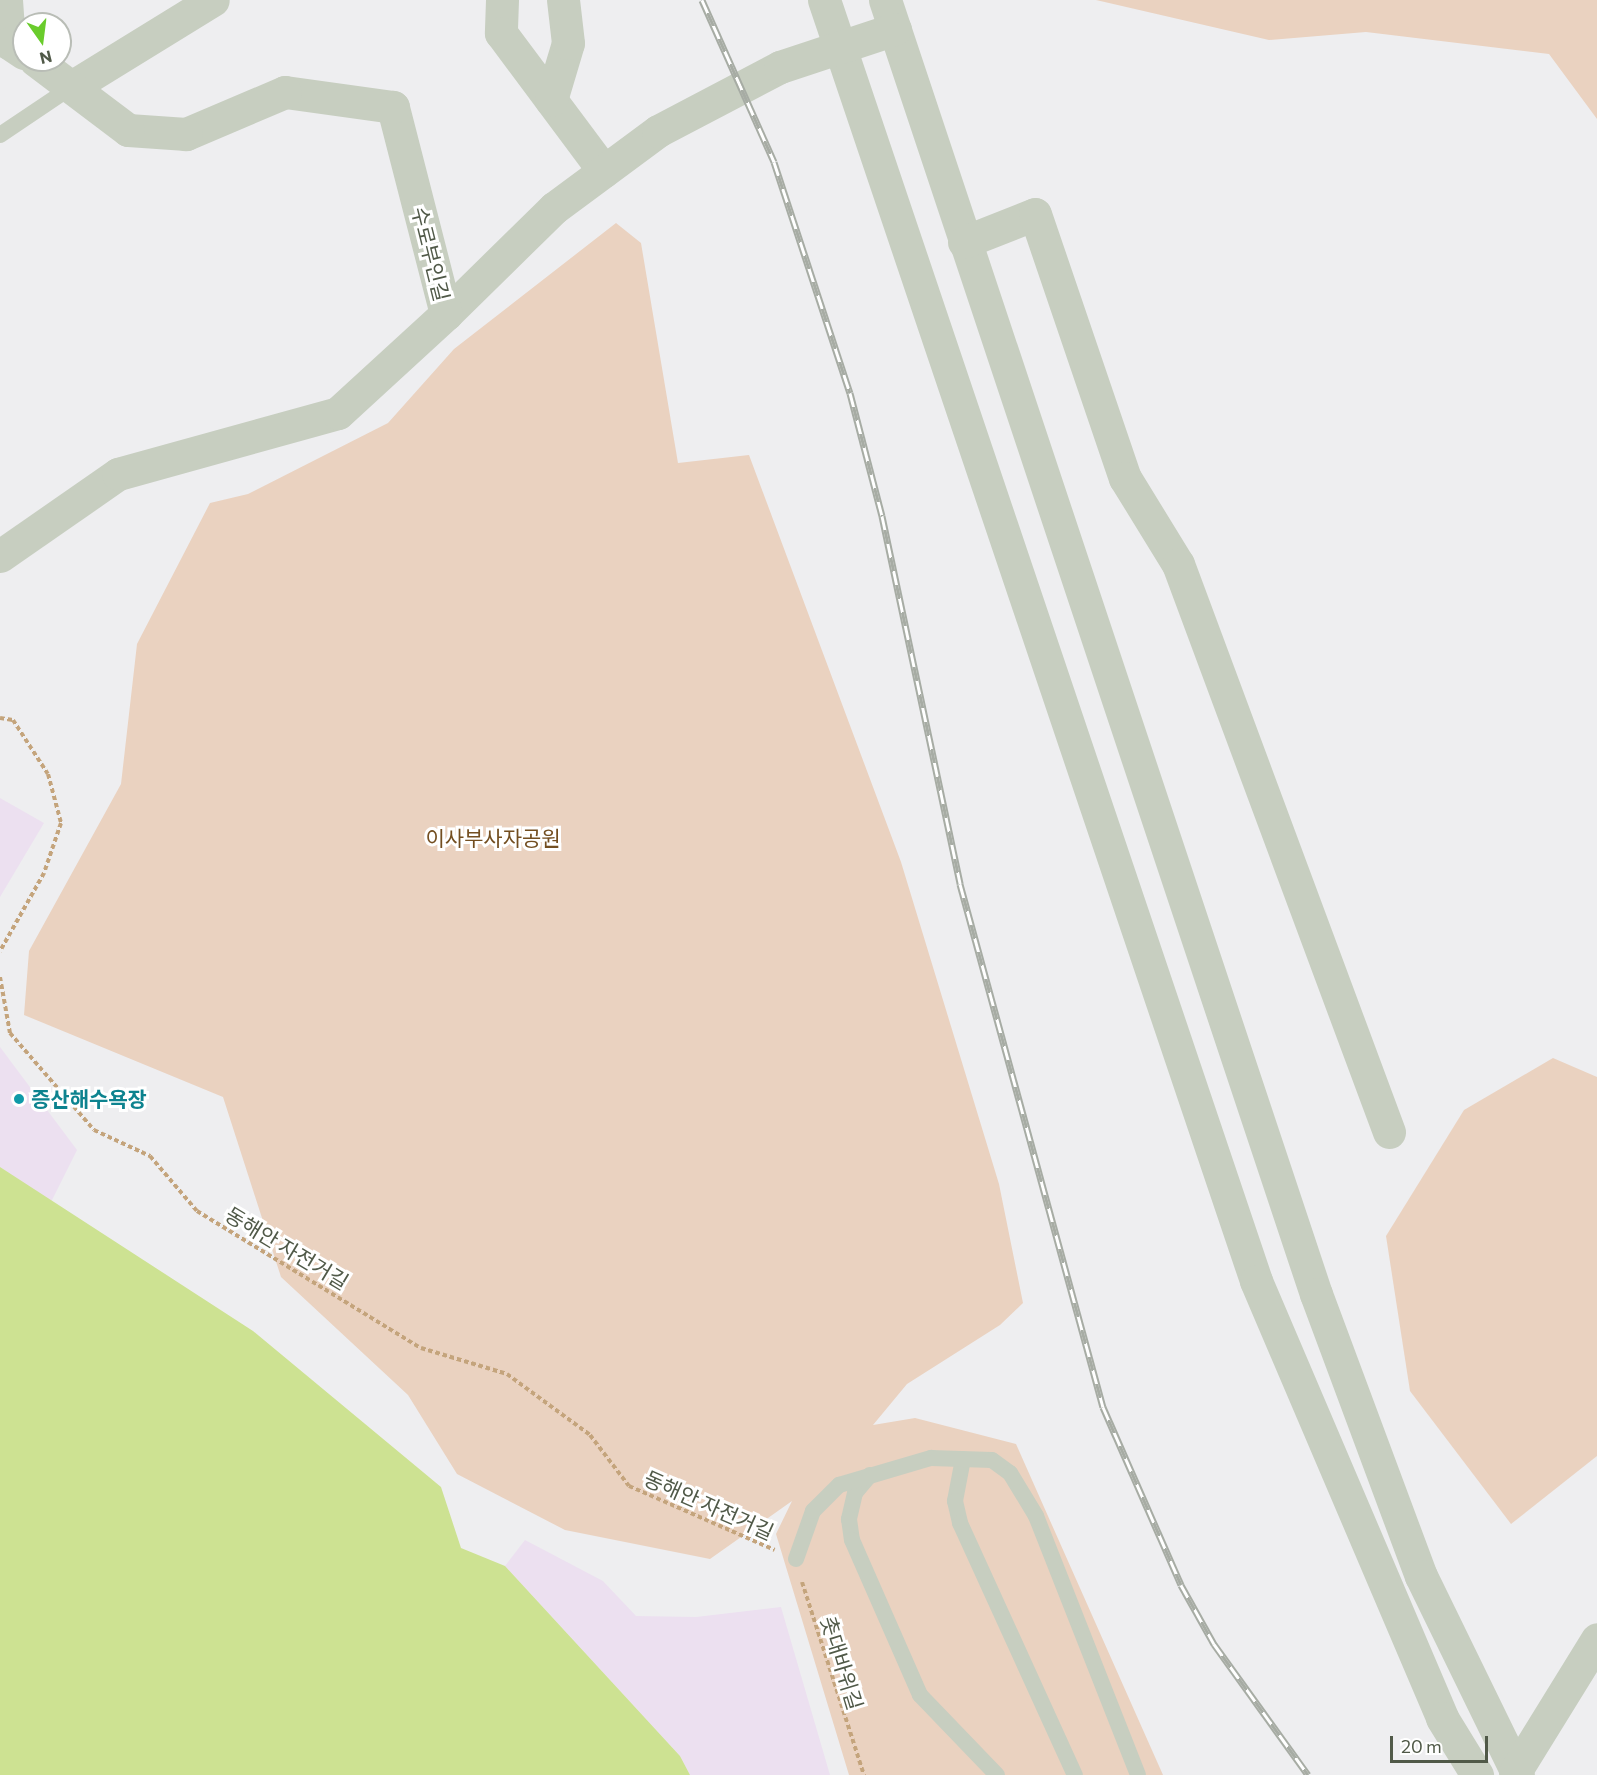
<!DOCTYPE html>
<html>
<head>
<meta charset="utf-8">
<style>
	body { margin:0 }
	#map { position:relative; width:1597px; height:1775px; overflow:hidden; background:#eeeef0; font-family:Commissioner,"Noto Sans KR",sans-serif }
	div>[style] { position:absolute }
	.green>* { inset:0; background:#ead2c0 }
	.sand>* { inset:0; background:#ece0f0 }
	.water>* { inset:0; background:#cde292 }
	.path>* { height:4px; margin-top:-2px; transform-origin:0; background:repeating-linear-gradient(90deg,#c4a47c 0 4.5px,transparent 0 7.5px) }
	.service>* { height:16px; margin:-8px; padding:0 8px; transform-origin:8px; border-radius:8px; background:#c7cec0 }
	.minor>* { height:33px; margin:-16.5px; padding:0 16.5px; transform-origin:16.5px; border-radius:16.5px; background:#c7cec0 }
	.rail>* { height:7px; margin-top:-3.5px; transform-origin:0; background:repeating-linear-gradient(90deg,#fff 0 14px,#a7aca4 0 28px); box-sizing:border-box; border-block:2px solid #a7aca4 }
	.dots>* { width:16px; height:16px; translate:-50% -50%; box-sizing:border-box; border:3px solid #fff; border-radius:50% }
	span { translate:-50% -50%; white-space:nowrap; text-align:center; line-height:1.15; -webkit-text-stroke:6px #fff; paint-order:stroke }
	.street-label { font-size:21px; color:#505948 }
	.park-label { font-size:21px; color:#734e20 }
	.culture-label { font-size:21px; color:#0d838f; font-weight:700 }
	.left { translate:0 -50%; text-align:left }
	.north { position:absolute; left:12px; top:12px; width:60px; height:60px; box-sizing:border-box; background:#fff; border:2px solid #b9bdb6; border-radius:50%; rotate:166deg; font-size:16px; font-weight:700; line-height:24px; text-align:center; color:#505948 }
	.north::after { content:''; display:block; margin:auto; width:21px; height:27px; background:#6acc2c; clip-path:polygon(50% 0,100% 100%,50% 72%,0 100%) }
	.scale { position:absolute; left:1390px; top:1736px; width:98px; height:27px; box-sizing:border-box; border:3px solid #505948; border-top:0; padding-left:8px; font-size:18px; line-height:21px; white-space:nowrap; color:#505948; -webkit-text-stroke:4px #fff; paint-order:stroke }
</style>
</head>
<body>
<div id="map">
	<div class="green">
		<div style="clip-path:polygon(1096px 0,1597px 0,1597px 119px,1549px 54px,1366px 32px,1269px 40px)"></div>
		<div style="clip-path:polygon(616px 223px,641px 243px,678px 463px,749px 455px,901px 862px,999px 1184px,1023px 1303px,1000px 1325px,907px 1384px,873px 1425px,915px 1418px,1016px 1444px,1163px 1775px,849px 1775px,776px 1534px,792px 1501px,710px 1559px,565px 1530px,457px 1474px,408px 1395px,281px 1277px,223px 1097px,24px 1015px,29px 951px,121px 784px,137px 644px,210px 503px,248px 494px,388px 423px,454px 349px)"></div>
		<div style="clip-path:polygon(1553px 1058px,1597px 1077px,1597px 1456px,1511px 1524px,1410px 1391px,1386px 1236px,1464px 1110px)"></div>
	</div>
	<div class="sand">
		<div style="clip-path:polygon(0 798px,44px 823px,0 897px)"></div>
		<div style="clip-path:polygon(0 1047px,77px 1150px,51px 1202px,0 1167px)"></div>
		<div style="clip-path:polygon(525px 1540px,603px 1581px,636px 1616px,696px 1617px,781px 1607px,830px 1775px,690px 1775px,680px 1756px,505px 1566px)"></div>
	</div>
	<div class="water">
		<div style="clip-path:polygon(0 1167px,253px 1331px,441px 1487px,461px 1548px,505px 1566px,680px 1756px,690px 1775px,0 1775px)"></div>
	</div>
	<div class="path">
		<div style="left:0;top:718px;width:13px;rotate:9deg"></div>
		<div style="left:13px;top:720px;width:64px;rotate:57.1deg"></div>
		<div style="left:48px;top:774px;width:51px;rotate:75.1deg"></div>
		<div style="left:61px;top:823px;width:53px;rotate:108.8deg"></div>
		<div style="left:44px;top:873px;width:90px;rotate:119.4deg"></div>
		<div style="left:0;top:977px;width:57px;rotate:79.9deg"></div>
		<div style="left:10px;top:1033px;width:128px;rotate:49.1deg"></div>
		<div style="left:94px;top:1130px;width:62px;rotate:24.9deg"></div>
		<div style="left:150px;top:1156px;width:72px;rotate:49.5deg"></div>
		<div style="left:197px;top:1211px;width:263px;rotate:31.5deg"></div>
		<div style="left:421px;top:1348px;width:90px;rotate:16.8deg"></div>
		<div style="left:507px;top:1374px;width:103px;rotate:36.3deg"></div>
		<div style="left:590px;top:1435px;width:64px;rotate:52.6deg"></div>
		<div style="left:629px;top:1486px;width:159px;rotate:23.7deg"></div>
		<div style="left:802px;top:1582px;width:203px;rotate:72.2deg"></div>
	</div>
	<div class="service">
		<div style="left:0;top:135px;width:88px;rotate:-33.9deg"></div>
		<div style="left:963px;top:1459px;width:43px;rotate:100.8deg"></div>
		<div style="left:955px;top:1501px;width:23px;rotate:77deg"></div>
		<div style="left:960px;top:1523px;width:277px;rotate:65.5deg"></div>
		<div style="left:870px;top:1475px;width:23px;rotate:130deg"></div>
		<div style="left:855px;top:1493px;width:27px;rotate:103deg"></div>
		<div style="left:849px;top:1519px;width:21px;rotate:82deg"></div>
		<div style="left:852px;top:1540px;width:169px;rotate:66.3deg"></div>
		<div style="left:920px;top:1695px;width:111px;rotate:46.1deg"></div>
		<div style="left:796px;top:1559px;width:51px;rotate:-70.5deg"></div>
		<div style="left:813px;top:1511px;width:37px;rotate:-45deg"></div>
		<div style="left:839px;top:1485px;width:96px;rotate:-16.4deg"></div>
		<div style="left:931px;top:1458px;width:61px;rotate:1.9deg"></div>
		<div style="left:992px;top:1460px;width:22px;rotate:36deg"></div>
		<div style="left:1010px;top:1473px;width:50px;rotate:58.8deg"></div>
		<div style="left:1036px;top:1516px;width:278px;rotate:68.5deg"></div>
	</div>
	<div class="minor">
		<div style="left:6px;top:0;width:43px;rotate:86deg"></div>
		<div style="left:9px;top:43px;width:18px;rotate:34deg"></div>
		<div style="left:502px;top:0;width:33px;rotate:92deg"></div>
		<div style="left:501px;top:33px;width:172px;rotate:53.3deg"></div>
		<div style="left:824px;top:0;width:1352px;rotate:71.36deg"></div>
		<div style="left:1256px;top:1281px;width:475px;rotate:66.9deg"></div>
		<div style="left:1442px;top:1718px;width:67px;rotate:58.4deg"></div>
		<div style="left:885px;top:0;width:1364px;rotate:71.58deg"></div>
		<div style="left:1316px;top:1294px;width:301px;rotate:69.6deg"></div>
		<div style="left:1421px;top:1576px;width:221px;rotate:64deg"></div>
		<div style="left:73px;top:86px;width:164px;rotate:-31.6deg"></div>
		<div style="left:551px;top:100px;width:59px;rotate:-73.4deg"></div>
		<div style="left:568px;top:43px;width:43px;rotate:-96.6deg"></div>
		<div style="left:964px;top:242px;width:76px;rotate:-21.5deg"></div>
		<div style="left:1035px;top:214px;width:279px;rotate:71.2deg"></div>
		<div style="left:1125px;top:478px;width:101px;rotate:58.4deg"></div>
		<div style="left:1178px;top:564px;width:606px;rotate:69.62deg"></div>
		<div style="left:446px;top:314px;width:151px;rotate:-44.5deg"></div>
		<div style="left:554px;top:208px;width:129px;rotate:-36.5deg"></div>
		<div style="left:658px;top:131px;width:138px;rotate:-27.7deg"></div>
		<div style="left:780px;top:67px;width:121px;rotate:-18.3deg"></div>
		<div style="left:0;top:556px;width:144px;rotate:-34.8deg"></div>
		<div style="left:118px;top:474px;width:228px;rotate:-15.5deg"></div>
		<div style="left:338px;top:413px;width:147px;rotate:-42.5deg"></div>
		<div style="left:446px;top:314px;width:214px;rotate:-104.4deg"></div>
		<div style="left:393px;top:107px;width:109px;rotate:-172.1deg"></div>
		<div style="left:285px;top:92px;width:108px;rotate:157deg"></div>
		<div style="left:186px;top:134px;width:58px;rotate:-176.1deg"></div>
		<div style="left:128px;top:130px;width:116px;rotate:-143deg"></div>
		<div style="left:1515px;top:1772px;width:156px;rotate:-58.3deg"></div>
	</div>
	<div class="rail">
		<div style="left:702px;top:0;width:177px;rotate:66deg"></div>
		<div style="left:774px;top:162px;width:243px;rotate:71.8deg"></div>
		<div style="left:850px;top:393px;width:127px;rotate:75.4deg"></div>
		<div style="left:882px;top:516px;width:376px;rotate:78deg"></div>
		<div style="left:960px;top:884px;width:542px;rotate:74.71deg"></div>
		<div style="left:1103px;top:1407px;width:194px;rotate:66.3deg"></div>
		<div style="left:1181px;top:1585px;width:68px;rotate:60.8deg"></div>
		<div style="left:1214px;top:1644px;width:161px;rotate:54.3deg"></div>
	</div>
	<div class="dots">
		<div style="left:19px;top:1099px;background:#0f9aa8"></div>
	</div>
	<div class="street-label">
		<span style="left:431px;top:254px;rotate:76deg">수로부인길</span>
		<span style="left:287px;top:1248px;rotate:31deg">동해안 자전거길</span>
		<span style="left:709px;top:1505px;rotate:24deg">동해안 자전거길</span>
		<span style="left:842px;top:1663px;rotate:73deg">촛대바위길</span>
	</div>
	<div class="park-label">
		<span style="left:493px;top:838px">이사부사자공원</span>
	</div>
	<div class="culture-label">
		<span class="left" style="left:31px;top:1099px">증산해수욕장</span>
	</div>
	<div class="north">N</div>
	<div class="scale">20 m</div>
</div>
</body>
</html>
